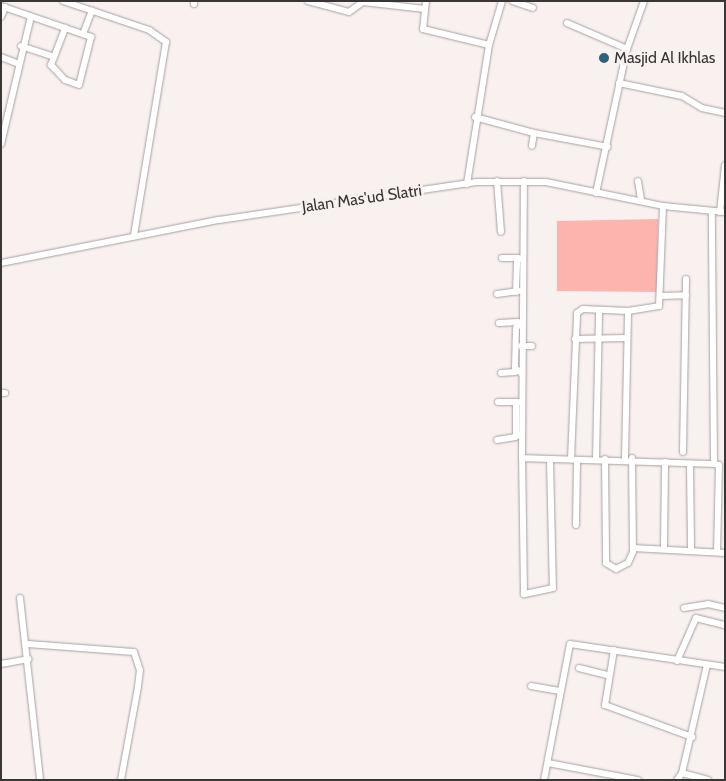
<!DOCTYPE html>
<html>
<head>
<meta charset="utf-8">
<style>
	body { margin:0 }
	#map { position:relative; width:726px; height:781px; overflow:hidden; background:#f8f1f0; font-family:Cabin,sans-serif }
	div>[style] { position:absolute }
	.green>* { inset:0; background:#fdb4af }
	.roads { filter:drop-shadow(0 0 1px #a7a0a0) drop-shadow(0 0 1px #a7a0a0) }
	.minor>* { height:6px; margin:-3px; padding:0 3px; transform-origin:3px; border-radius:3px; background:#fff }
	.dots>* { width:14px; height:14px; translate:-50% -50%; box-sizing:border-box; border:2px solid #f8f1f0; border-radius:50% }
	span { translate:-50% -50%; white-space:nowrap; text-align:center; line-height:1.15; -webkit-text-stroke:5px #f8f1f0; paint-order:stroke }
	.poi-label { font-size:16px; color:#393636 }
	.left { translate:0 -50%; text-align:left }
	.street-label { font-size:16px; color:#393636 }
	.frame { position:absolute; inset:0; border:2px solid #393636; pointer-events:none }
</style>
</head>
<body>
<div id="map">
	<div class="green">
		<div style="clip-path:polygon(658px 219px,657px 292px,557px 291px,557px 221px)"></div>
	</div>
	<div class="roads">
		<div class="minor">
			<div style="left:63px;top:1px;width:91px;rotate:18.6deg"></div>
			<div style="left:149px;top:30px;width:21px;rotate:35deg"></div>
			<div style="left:166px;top:42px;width:197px;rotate:99.4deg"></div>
			<div style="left:194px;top:1px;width:3px;rotate:90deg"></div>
			<div style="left:308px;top:1px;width:42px;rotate:15deg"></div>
			<div style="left:349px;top:12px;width:17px;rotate:-36deg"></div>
			<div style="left:363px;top:2px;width:62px;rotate:6.4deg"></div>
			<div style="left:426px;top:1px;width:28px;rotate:96deg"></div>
			<div style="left:423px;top:29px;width:68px;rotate:13.6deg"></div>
			<div style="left:489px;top:45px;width:141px;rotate:99deg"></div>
			<div style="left:512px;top:1px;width:22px;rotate:18deg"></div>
			<div style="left:1px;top:6px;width:68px;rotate:19deg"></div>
			<div style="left:65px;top:28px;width:28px;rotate:19deg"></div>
			<div style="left:91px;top:37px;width:49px;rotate:104deg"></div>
			<div style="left:79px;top:85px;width:15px;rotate:-160deg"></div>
			<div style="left:65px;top:80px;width:21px;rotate:-133deg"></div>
			<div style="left:51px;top:65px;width:40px;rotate:-69deg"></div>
			<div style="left:1px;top:17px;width:11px;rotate:-68deg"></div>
			<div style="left:567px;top:23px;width:65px;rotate:23.4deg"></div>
			<div style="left:83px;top:34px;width:25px;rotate:-69deg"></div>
			<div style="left:489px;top:45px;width:46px;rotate:-73.5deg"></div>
			<div style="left:21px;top:46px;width:35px;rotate:18deg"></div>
			<div style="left:1px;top:57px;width:17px;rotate:21deg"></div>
			<div style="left:619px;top:83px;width:64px;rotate:11.7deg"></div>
			<div style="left:682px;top:96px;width:23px;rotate:31deg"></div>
			<div style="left:702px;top:108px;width:24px;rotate:12deg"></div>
			<div style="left:475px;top:117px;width:61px;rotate:15.2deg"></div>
			<div style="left:534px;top:133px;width:13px;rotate:99deg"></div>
			<div style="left:534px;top:133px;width:75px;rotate:10.7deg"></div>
			<div style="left:1px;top:144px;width:131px;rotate:-76.8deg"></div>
			<div style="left:497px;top:181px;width:51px;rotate:85.5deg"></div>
			<div style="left:638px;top:181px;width:20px;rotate:81deg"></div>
			<div style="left:596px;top:193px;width:147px;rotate:-77.9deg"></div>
			<div style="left:627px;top:49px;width:51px;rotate:-70.5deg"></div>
			<div style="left:720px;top:212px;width:47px;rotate:-83.9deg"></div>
			<div style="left:502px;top:258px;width:15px"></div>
			<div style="left:1px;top:263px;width:222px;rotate:-11.2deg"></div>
			<div style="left:219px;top:220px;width:260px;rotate:-8.4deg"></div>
			<div style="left:476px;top:182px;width:70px"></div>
			<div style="left:546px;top:182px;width:119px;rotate:11.6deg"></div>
			<div style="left:663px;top:206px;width:62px;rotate:5.5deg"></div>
			<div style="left:516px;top:292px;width:34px;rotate:-88deg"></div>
			<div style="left:517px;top:258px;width:6px;rotate:9deg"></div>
			<div style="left:497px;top:294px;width:22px;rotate:-8deg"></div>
			<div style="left:661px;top:296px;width:25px;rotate:-2deg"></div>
			<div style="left:499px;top:323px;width:19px;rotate:-3deg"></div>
			<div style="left:521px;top:323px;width:7px;rotate:135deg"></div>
			<div style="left:516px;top:328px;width:40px;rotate:91.4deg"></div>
			<div style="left:515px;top:368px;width:8px;rotate:40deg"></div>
			<div style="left:575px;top:339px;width:52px;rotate:-1.1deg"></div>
			<div style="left:521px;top:346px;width:11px"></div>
			<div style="left:501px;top:373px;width:14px;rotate:-4deg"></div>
			<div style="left:1px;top:393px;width:4px"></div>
			<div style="left:498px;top:402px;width:22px"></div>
			<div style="left:516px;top:402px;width:32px;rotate:90deg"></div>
			<div style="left:516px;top:434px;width:5px;rotate:22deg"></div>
			<div style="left:497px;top:440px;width:19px;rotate:-9deg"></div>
			<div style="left:683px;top:452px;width:173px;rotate:-89deg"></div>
			<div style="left:522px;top:458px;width:277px;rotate:-89.6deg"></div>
			<div style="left:625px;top:458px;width:147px;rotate:-88.8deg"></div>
			<div style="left:571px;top:459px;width:146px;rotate:-87.6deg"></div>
			<div style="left:577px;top:313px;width:7px;rotate:-34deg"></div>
			<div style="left:583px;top:309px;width:45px;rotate:2.5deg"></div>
			<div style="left:628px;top:311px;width:31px;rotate:-9deg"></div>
			<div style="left:659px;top:306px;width:100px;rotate:-87.7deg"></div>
			<div style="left:596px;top:459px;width:149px;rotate:-88.8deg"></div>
			<div style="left:605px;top:459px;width:104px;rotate:89.4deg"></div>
			<div style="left:606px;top:563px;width:12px;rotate:31deg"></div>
			<div style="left:616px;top:569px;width:13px;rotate:-27deg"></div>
			<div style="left:628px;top:563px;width:12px;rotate:-66deg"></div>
			<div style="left:633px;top:552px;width:94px;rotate:-90.6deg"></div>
			<div style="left:550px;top:460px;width:128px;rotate:88.7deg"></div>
			<div style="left:553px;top:588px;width:30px;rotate:168deg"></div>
			<div style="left:524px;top:594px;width:136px;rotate:-90.8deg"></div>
			<div style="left:522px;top:458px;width:192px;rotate:1.8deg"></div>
			<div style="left:714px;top:464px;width:253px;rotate:-90.5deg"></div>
			<div style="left:690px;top:464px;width:86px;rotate:89.3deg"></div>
			<div style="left:714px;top:464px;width:5px;rotate:11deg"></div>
			<div style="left:719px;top:465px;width:87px;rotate:91.3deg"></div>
			<div style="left:576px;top:525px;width:65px;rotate:-89.1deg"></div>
			<div style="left:664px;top:547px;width:85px;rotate:-89.3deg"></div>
			<div style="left:633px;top:548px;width:92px;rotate:3.1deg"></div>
			<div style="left:20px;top:598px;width:183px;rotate:83.7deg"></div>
			<div style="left:684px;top:608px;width:24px;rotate:-9deg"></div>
			<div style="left:708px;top:604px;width:17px;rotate:13deg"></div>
			<div style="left:28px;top:644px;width:106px;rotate:4.3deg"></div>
			<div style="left:134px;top:652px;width:19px;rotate:72deg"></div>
			<div style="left:140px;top:670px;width:17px;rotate:97deg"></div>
			<div style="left:138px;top:687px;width:95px;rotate:100.4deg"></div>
			<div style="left:614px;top:650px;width:56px;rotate:99.3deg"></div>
			<div style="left:605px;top:705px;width:93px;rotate:20.2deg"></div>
			<div style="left:677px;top:661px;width:47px;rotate:-66.2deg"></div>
			<div style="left:696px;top:618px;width:30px;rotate:14deg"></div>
			<div style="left:1px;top:664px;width:28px;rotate:-10deg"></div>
			<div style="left:579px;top:668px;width:30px;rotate:14deg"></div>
			<div style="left:531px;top:686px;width:29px;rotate:10deg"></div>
			<div style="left:548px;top:763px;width:92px;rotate:10.7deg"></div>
			<div style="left:682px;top:773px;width:111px;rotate:-77deg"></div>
			<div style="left:544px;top:780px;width:138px;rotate:-79.2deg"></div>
			<div style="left:570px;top:644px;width:157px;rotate:8.4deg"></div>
			<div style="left:677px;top:780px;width:9px;rotate:-54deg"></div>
			<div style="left:682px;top:773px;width:27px;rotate:15deg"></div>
		</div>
	</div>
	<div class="dots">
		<div style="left:604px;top:58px;background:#2c627d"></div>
	</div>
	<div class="poi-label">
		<span class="left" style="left:614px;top:58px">Masjid Al Ikhlas</span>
	</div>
	<div class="street-label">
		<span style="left:362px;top:199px;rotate:-8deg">Jalan Mas'ud Slatri</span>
	</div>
	<div class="frame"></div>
</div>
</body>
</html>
